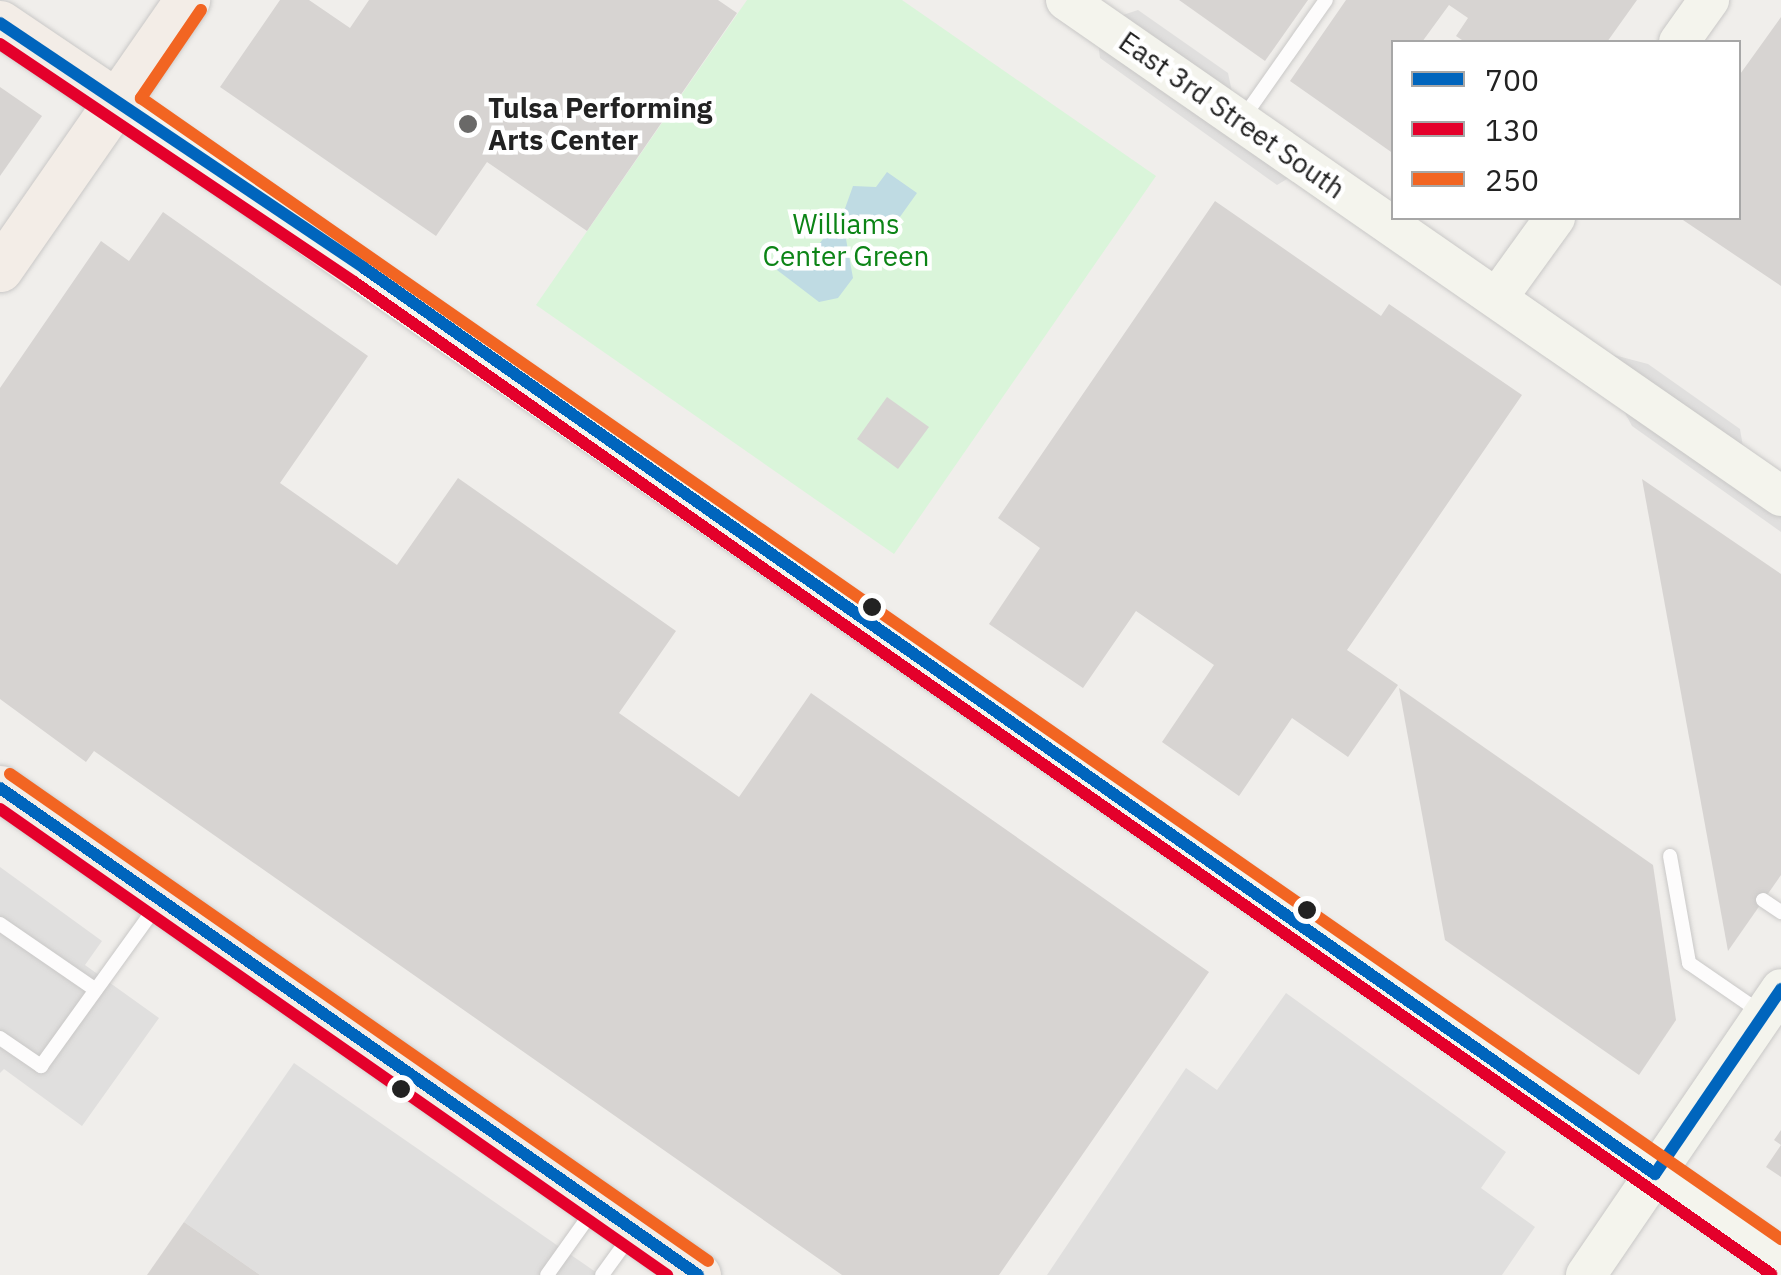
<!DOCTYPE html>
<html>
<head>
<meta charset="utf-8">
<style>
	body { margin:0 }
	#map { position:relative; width:1781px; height:1275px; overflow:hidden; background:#f0eeeb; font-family:"IBM Plex Sans",sans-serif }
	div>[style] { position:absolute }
	.park>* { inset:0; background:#daf5da }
	.parking>* { inset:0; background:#e0dfde }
	.water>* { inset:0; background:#bfdbe3 }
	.building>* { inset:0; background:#d7d4d2 }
	.roads { filter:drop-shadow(0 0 2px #c9c8c7) drop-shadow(0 0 2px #c9c8c7) }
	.lane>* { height:14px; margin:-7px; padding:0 7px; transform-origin:7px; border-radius:7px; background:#fdfcfc }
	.secondary>* { height:40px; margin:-20px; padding:0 20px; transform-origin:20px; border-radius:20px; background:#f4f4ed }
	.primary>* { height:45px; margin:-22.5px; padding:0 22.5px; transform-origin:22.5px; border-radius:22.5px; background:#f3ede7 }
	.bus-1>* { height:12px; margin:-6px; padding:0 6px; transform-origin:6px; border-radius:6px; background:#0065bd }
	.bus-2>* { height:12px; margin:-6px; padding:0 6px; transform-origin:6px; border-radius:6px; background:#e4002b }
	.bus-3>* { height:12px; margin:-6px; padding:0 6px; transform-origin:6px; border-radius:6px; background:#f26522 }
	.dots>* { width:28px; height:28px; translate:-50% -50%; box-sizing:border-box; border:5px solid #fff; border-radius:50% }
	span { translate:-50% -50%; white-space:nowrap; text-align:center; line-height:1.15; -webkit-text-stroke:9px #fff; paint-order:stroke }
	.poi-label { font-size:28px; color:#222; font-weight:700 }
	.left { translate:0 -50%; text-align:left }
	.street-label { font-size:28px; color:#222 }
	.park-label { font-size:28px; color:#0c8416 }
	.legend { position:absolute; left:1391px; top:40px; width:350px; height:180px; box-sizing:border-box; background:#fff; border:2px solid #a7a7a7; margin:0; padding:12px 18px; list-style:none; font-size:30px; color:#222 }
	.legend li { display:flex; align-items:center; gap:20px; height:50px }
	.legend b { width:50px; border:2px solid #a7a7a7 }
</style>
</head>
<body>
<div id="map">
	<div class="park">
		<div style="clip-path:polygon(747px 0,902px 0,1156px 176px,894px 554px,536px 305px)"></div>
	</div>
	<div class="parking">
		<div style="clip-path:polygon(1138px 10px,1228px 73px,1232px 92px,1120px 16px)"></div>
		<div style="clip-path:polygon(1098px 41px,1292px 176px,1277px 185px,1100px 58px)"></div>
		<div style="clip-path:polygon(1610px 354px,1648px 364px,1740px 429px,1743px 447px)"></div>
		<div style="clip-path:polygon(1619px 402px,1781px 516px,1781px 532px,1632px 426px)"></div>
		<div style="clip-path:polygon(0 867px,102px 941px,85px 965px,159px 1018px,82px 1126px,4px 1069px,0 1073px)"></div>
		<div style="clip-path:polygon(1286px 993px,1506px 1152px,1481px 1188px,1535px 1227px,1502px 1275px,1047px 1275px,1186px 1068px,1217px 1090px)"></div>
		<div style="clip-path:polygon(294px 1063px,600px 1275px,260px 1275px,184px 1222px)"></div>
	</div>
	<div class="water">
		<div style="clip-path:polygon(887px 172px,917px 193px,892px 228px,856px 228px,846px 239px,853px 278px,838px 298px,819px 302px,777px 270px,787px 255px,815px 249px,843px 214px,853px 186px,876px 187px)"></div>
	</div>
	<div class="building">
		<div style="clip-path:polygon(280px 0,309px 0,350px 28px,369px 0,718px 0,737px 13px,587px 231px,487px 162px,436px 236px,220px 87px)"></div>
		<div style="clip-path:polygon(1179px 0,1308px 0,1265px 61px)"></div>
		<div style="clip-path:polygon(1346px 0,1637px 0,1607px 42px,1465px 42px,1456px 36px,1468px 18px,1449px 5px,1422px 42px,1394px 42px,1394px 154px,1290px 81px)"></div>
		<div style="clip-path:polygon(1781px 17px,1781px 286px,1680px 218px,1738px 218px,1738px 77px)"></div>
		<div style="clip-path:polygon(0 87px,42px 116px,0 176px)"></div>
		<div style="clip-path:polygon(1215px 201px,1381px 316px,1389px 304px,1522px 395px,1347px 650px,1398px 685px,1348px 757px,1292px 718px,1239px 796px,1162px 742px,1214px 665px,1136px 611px,1083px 688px,989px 624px,1040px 548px,998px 518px)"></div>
		<div style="clip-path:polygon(163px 212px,368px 356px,280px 483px,397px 565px,458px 478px,676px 631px,619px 713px,739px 797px,811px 693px,1209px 972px,999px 1275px,842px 1275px,94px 751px,86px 762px,0 699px,0 388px,101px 241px,129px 261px)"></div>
		<div style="clip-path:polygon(887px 397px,929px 427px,898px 469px,857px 439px)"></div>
		<div style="clip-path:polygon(1642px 479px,1781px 574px,1781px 875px,1728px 951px)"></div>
		<div style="clip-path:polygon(1399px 688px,1653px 865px,1676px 1020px,1639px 1075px,1445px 940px)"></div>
		<div style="clip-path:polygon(1781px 1130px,1781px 1177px,1766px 1167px,1781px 1145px,1774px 1140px)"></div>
		<div style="clip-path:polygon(184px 1222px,260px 1275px,147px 1275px)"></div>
	</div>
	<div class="roads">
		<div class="lane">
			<div style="left:1243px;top:118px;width:144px;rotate:-54.9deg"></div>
			<div style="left:1670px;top:856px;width:109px;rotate:79.9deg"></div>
			<div style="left:1689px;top:963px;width:86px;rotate:34.6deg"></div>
			<div style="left:1763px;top:900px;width:22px;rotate:34deg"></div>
			<div style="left:0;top:924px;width:116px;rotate:34.5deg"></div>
			<div style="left:0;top:1038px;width:50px;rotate:34.3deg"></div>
			<div style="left:41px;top:1066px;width:198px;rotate:-54.2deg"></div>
			<div style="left:547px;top:1275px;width:81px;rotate:-54.5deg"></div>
			<div style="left:602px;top:1275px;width:49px;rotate:-54.1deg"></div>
		</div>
		<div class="secondary">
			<div style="left:1066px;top:0;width:870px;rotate:34.75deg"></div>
			<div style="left:1679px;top:42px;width:52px;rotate:-54.5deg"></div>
			<div style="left:117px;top:102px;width:2027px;rotate:34.83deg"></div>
			<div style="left:1497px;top:298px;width:99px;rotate:-54.1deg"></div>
			<div style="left:1586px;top:1275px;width:346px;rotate:-55.7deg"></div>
		</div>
		<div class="primary">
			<div style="left:0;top:23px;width:141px;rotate:34deg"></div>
			<div style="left:0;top:269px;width:328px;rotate:-55.2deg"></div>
			<div style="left:0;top:788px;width:851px;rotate:34.9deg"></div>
		</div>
	</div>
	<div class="bus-1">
		<div style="left:0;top:23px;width:439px;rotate:33.9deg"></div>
		<div style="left:364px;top:268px;width:1577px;rotate:35.06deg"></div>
		<div style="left:1655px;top:1174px;width:224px;rotate:-55.7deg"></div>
		<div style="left:0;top:788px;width:851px;rotate:34.9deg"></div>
	</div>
	<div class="bus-2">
		<div style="left:0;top:44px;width:427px;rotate:33.9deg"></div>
		<div style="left:354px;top:282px;width:1730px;rotate:34.99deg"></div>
		<div style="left:0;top:809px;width:814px;rotate:34.94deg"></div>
	</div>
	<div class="bus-3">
		<div style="left:201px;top:10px;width:107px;rotate:124.3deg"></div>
		<div style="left:141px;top:98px;width:1998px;rotate:34.83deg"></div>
		<div style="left:10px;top:774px;width:851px;rotate:34.9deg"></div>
	</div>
	<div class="dots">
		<div style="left:468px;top:124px;background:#6a6968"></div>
		<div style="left:872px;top:607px;background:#222"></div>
		<div style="left:1307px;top:910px;background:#222"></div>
		<div style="left:401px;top:1089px;background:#222"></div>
	</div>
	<div class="poi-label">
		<span class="left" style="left:488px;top:124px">Tulsa Performing<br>Arts Center</span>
	</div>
	<div class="street-label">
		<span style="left:1232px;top:115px;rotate:35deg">East 3rd Street South</span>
	</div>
	<div class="park-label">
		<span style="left:846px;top:240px">Williams<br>Center Green</span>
	</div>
	<ul class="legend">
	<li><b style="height:12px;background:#0065bd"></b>700</li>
	<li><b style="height:12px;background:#e4002b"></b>130</li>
	<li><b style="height:12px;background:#f26522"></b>250</li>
	</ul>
</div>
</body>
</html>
